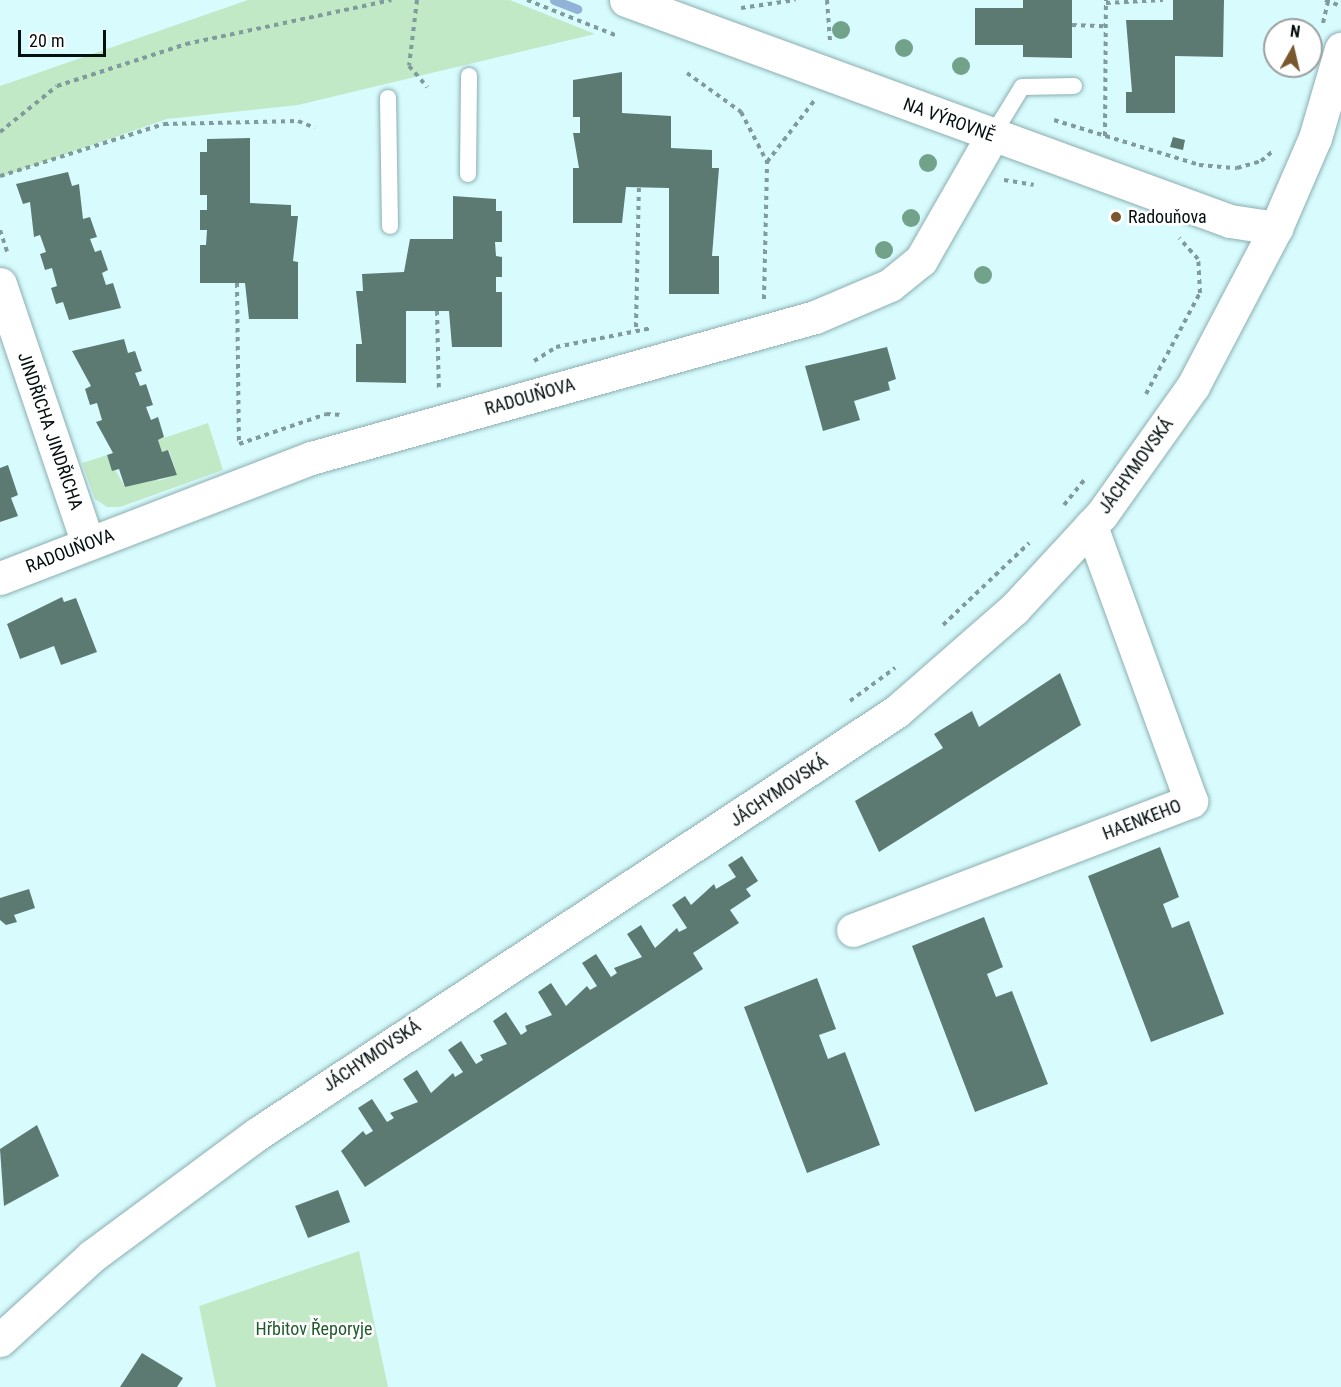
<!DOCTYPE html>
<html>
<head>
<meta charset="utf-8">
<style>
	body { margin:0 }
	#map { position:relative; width:1341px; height:1387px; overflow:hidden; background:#d8fcfe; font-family:"Roboto Condensed",sans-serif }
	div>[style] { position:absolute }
	.green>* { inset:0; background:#c2e9c6 }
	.stream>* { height:9px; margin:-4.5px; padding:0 4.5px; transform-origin:4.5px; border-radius:4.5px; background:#93b2d8 }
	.building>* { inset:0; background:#5c7a71 }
	.path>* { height:4px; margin-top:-2px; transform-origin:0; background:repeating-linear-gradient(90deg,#819b9d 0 4.5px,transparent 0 9px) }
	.roads { filter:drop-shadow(0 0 2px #8caeb0) drop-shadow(0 0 2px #8caeb0) }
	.service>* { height:16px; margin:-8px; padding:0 8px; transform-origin:8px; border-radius:8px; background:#fff }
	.minor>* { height:33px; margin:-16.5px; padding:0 16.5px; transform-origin:16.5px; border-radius:16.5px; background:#fff }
	.tertiary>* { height:33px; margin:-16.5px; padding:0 16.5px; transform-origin:16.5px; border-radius:16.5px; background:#fff }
	.trees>* { width:18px; height:18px; margin:-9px; border-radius:50%; background:#72a28a }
	.dots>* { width:16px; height:16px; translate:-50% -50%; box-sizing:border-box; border:3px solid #fff; border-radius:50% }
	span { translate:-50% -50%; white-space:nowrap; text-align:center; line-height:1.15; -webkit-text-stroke:5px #fff; paint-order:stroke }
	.street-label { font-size:18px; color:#040f10 }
	.poi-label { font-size:18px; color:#040f10 }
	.left { translate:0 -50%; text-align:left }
	.park-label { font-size:18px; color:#1f592c }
	.north { position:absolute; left:1263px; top:18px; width:60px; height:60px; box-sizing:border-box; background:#fff; border:2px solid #9b9f9f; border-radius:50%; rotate:8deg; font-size:16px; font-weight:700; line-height:24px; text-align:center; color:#040f10 }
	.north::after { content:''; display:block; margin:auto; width:21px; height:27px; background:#79572f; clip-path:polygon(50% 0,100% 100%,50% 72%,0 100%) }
	.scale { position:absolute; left:18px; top:30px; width:88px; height:27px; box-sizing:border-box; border:3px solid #040f10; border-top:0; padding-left:8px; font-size:18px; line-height:21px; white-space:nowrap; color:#040f10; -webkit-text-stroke:4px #fff; paint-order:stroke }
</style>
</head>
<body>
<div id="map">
	<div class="green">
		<div style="clip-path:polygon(248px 0,510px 0,595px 34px,298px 105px,167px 119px,0 177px,0 86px)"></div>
		<div style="clip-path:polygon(208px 423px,223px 470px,120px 507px,107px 507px,95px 499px,82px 463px,107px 455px,125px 487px,156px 477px,158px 481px,177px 475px,169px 450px,162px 452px,158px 440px)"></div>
		<div style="clip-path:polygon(359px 1251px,388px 1387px,216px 1387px,199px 1306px)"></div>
	</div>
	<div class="stream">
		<div style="left:554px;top:0;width:25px;rotate:21deg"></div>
	</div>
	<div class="building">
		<div style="clip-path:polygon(1023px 0,1072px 0,1072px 58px,1023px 57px,1023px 45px,975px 45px,975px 8px,1023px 8px)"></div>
		<div style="clip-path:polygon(1173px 0,1224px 0,1223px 57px,1175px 56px,1175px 113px,1126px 113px,1126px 92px,1132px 92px,1126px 20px,1173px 20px)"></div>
		<div style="clip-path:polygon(622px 72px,622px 113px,671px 116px,671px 148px,712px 150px,712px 168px,719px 168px,712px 256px,719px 256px,719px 294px,669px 294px,669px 188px,626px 187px,622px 223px,573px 223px,573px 168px,579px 168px,573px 133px,580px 133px,580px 117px,573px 117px,573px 80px)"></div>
		<div style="clip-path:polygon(1173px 137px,1185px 140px,1183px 150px,1170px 147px)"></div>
		<div style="clip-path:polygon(250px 138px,250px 203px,291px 205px,291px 216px,298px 216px,293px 261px,298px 262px,298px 319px,249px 319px,245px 283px,200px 283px,200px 245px,206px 245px,207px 230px,200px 230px,200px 210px,207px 210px,207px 195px,200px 195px,200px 152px,207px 152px,207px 139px)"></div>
		<div style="clip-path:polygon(68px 172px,72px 186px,79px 184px,83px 219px,90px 217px,97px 237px,90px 239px,95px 252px,101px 250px,108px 270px,102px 273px,106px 285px,113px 283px,121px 308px,69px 320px,63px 302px,56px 304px,51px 288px,57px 286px,52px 268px,45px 270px,40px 254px,46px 252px,40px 235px,34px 237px,30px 202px,23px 204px,16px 184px)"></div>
		<div style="clip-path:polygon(453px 196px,496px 199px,496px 211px,502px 211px,502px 242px,495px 242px,496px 256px,502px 257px,502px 277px,496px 277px,496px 292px,502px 292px,502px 347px,452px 347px,449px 311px,406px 311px,406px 383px,356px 382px,356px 344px,362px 344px,356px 291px,363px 291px,362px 274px,404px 272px,410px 239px,453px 239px)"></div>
		<div style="clip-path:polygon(124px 339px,128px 353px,135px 351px,142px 371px,135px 373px,140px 386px,146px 384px,153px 405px,146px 407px,151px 420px,158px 417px,164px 437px,158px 440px,162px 452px,168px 450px,177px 475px,125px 487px,119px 469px,112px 471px,107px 455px,113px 453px,96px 422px,102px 420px,97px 403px,90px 405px,85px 389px,91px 386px,72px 351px)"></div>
		<div style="clip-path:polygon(887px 347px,896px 379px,888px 382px,890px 390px,854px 401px,860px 420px,823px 431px,805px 366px)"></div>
		<div style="clip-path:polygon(8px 465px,18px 495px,11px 498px,18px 516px,0 522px,0 468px)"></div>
		<div style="clip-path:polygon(62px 597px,64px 602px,76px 598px,97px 652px,61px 665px,54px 646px,20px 659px,7px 624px)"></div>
		<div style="clip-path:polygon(1060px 673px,1081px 725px,879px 852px,855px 801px,943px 748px,934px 734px,972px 711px,979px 727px)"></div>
		<div style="clip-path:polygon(1160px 847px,1179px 897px,1163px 904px,1172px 928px,1189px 921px,1224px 1014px,1151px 1042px,1088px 876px)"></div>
		<div style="clip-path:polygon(742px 856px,758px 881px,746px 889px,751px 896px,730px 910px,739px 923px,693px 953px,703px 969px,365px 1187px,341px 1151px,363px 1131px,366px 1135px,373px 1131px,358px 1108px,372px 1099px,387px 1122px,394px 1118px,390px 1113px,418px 1102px,403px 1079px,417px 1070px,431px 1093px,453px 1073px,455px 1077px,463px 1072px,448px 1050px,461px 1041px,476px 1064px,483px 1060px,480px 1055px,507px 1044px,493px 1021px,506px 1012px,521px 1035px,527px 1031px,525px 1026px,552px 1015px,538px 992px,551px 983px,566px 1006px,587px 986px,590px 990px,597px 986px,582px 963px,596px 954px,611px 977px,617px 973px,614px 968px,642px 957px,627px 934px,641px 925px,655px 948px,677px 928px,679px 932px,687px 928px,672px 905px,685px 896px,691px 905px,714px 884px,716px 889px,736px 877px,728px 865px)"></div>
		<div style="clip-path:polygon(29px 889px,35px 908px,14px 915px,17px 922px,6px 925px,0 920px,0 898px)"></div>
		<div style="clip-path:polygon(984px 917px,1003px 967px,987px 974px,996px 997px,1012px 991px,1048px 1084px,975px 1112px,912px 946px)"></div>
		<div style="clip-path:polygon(817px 978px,836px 1029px,819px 1035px,828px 1059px,845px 1052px,880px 1145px,807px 1173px,744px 1007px)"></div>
		<div style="clip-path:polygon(37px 1125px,59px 1176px,4px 1206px,0 1149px)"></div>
		<div style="clip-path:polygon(338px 1190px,350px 1222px,308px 1238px,295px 1206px)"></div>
		<div style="clip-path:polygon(142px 1353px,183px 1378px,177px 1387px,120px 1387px)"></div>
	</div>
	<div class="path">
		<div style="left:417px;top:0;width:66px;rotate:96.9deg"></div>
		<div style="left:409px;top:66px;width:28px;rotate:49deg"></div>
		<div style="left:527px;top:0;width:95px;rotate:21.7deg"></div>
		<div style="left:827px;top:0;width:41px;rotate:85.8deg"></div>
		<div style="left:1325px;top:0;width:17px;rotate:21deg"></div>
		<div style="left:1106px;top:3px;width:57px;rotate:-3deg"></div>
		<div style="left:741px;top:8px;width:55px;rotate:-8.4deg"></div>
		<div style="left:1323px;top:23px;width:23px;rotate:-77deg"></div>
		<div style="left:1072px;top:25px;width:33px;rotate:2deg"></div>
		<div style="left:687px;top:73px;width:67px;rotate:35.8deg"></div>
		<div style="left:741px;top:112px;width:56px;rotate:62.5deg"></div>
		<div style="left:1054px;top:120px;width:152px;rotate:17.2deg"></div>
		<div style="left:1199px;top:165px;width:38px;rotate:5deg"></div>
		<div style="left:1237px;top:168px;width:25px;rotate:-16deg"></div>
		<div style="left:1261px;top:161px;width:17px;rotate:-40deg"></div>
		<div style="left:0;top:132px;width:73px;rotate:-38.9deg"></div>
		<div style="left:57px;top:86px;width:136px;rotate:-18deg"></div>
		<div style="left:186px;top:44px;width:210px;rotate:-12.1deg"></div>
		<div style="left:1105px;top:136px;width:136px;rotate:-89.6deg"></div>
		<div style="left:0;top:176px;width:172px;rotate:-17.6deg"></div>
		<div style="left:164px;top:124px;width:134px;rotate:-1.3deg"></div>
		<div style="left:298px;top:121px;width:18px;rotate:22deg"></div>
		<div style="left:1004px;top:180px;width:30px;rotate:9deg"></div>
		<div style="left:0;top:230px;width:26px;rotate:72deg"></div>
		<div style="left:237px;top:283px;width:161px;rotate:89.3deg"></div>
		<div style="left:239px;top:444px;width:92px;rotate:-19deg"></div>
		<div style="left:326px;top:414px;width:16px;rotate:4deg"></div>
		<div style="left:764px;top:299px;width:137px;rotate:-88.7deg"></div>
		<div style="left:767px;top:162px;width:77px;rotate:-52.4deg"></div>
		<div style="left:437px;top:311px;width:80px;rotate:88.6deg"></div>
		<div style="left:636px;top:327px;width:140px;rotate:-88.8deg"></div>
		<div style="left:534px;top:361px;width:26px;rotate:-32deg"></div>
		<div style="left:556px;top:347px;width:98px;rotate:-11.2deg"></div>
		<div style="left:1146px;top:394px;width:115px;rotate:-61.9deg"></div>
		<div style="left:1200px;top:293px;width:34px;rotate:-93deg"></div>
		<div style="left:1198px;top:259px;width:28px;rotate:-132deg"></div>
		<div style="left:1064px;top:505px;width:32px;rotate:-51deg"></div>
		<div style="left:943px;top:625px;width:119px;rotate:-43.6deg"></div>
		<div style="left:850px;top:701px;width:56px;rotate:-36.3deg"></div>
	</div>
	<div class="roads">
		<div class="service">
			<div style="left:388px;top:98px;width:128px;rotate:89.1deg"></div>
			<div style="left:992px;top:136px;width:57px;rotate:-58.5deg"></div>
			<div style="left:1022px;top:87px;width:52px;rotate:-1.1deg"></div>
			<div style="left:468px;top:174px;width:98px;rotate:-89.4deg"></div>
		</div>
		<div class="minor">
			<div style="left:626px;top:0;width:643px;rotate:20.1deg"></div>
			<div style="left:1230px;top:221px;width:47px;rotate:8.7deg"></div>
			<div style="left:0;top:284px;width:274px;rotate:71.3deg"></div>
			<div style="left:0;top:578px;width:333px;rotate:-21.1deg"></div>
			<div style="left:311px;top:458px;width:523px;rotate:-15.63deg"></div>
			<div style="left:815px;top:317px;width:82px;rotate:-23.1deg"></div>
			<div style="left:890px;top:285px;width:40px;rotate:-39deg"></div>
			<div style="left:921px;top:260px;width:143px;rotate:-60.2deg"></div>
			<div style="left:853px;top:930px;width:362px;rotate:-20.9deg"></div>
			<div style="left:1191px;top:801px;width:293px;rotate:-110deg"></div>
		</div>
		<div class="tertiary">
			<div style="left:0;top:1340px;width:125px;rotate:-42.4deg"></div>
			<div style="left:92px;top:1256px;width:205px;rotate:-36.5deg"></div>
			<div style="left:257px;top:1134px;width:767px;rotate:-33.46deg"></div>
			<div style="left:897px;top:711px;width:155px;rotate:-41.1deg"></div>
			<div style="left:1014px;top:609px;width:129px;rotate:-47.2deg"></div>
			<div style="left:1102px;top:514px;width:157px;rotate:-54.6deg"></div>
			<div style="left:1193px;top:386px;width:178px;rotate:-62.3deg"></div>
			<div style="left:1276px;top:228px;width:98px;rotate:-66.6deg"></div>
			<div style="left:1315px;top:138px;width:93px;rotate:-73.7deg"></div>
		</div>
	</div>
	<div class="trees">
		<div style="left:841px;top:30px"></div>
		<div style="left:904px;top:48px"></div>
		<div style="left:961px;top:66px"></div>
		<div style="left:928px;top:163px"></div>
		<div style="left:911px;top:218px"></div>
		<div style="left:884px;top:250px"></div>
		<div style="left:983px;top:275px"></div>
	</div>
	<div class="dots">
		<div style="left:1116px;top:217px;background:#79572f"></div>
	</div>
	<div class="street-label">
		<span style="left:949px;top:120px;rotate:20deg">NA VÝROVNĚ</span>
		<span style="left:530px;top:397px;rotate:-16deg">RADOUŇOVA</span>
		<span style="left:50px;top:431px;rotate:71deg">JINDŘICHA JINDŘICHA</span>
		<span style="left:1136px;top:466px;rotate:-54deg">JÁCHYMOVSKÁ</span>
		<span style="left:70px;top:551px;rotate:-21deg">RADOUŇOVA</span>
		<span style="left:779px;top:791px;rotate:-34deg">JÁCHYMOVSKÁ</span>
		<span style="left:1142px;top:820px;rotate:-21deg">HAENKEHO</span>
		<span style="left:372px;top:1056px;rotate:-34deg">JÁCHYMOVSKÁ</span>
	</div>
	<div class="poi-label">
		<span class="left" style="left:1128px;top:217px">Radouňova</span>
	</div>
	<div class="park-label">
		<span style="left:314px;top:1329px">Hřbitov Řeporyje</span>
	</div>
	<div class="north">N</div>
	<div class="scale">20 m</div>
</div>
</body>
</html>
